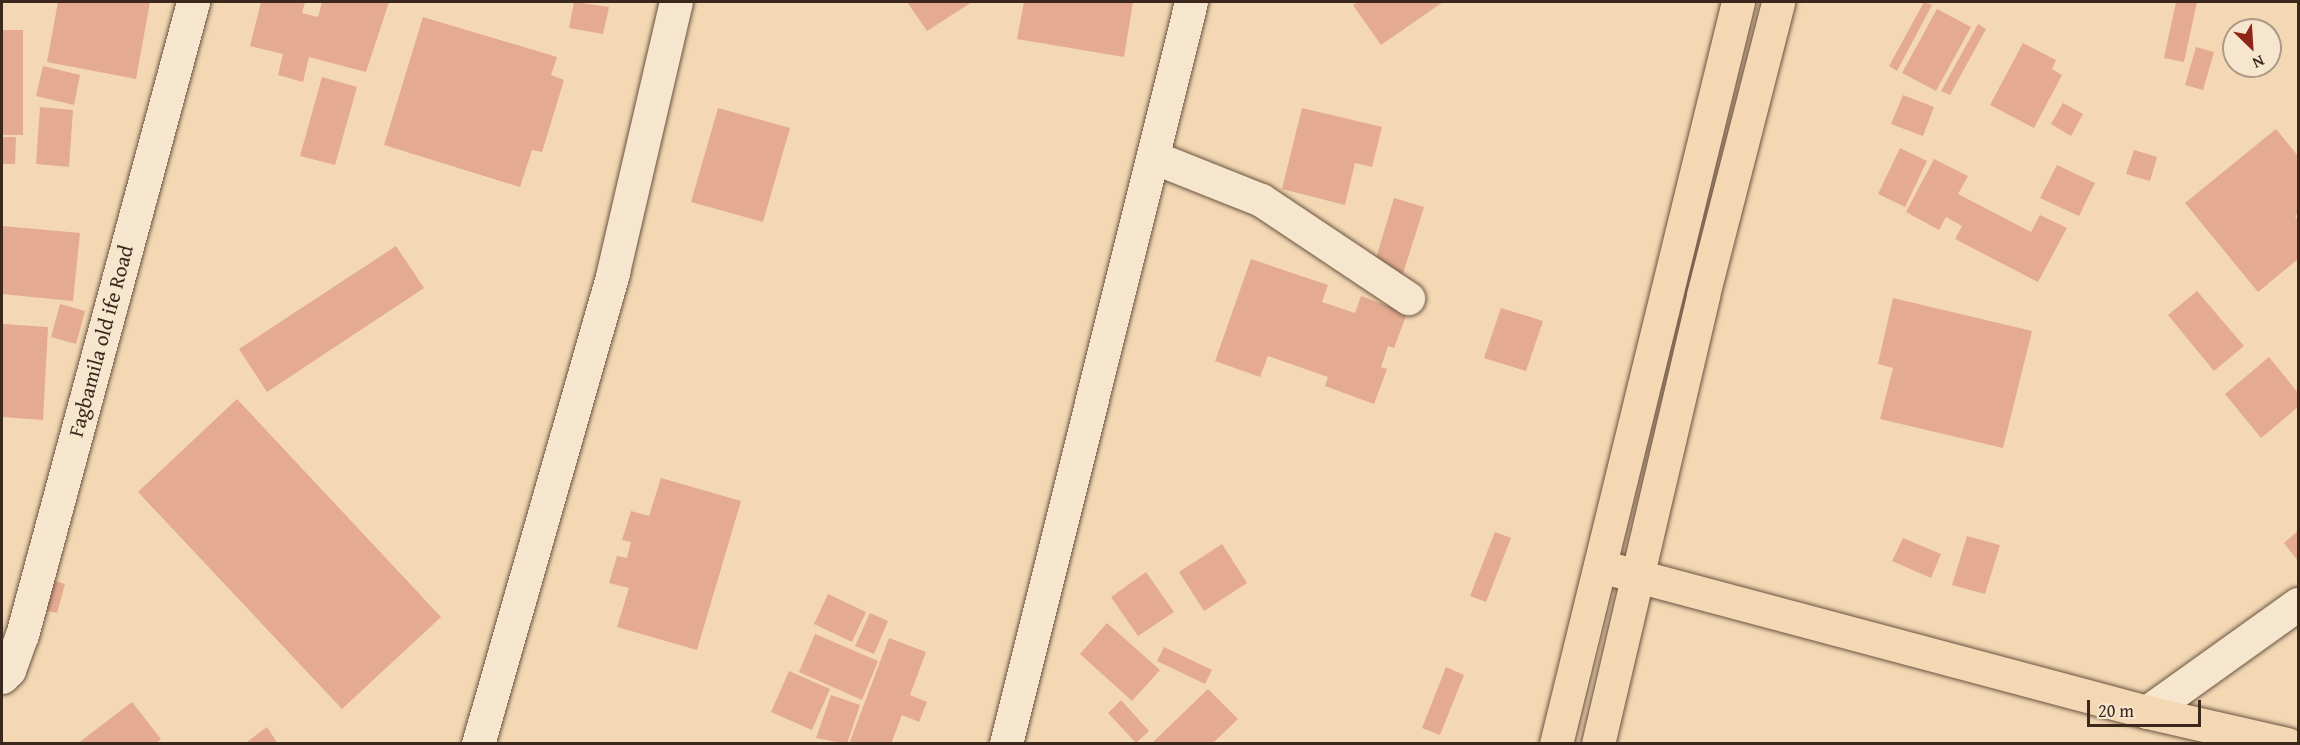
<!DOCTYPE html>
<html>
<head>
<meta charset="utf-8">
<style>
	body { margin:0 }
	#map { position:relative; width:2300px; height:745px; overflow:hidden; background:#f3d8b3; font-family:"Gentium Book Plus",serif }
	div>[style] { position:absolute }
	.building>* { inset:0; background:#e4ab91 }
	.roads { filter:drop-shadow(0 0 2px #6a5342) drop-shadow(0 0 2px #6a5342) }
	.minor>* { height:33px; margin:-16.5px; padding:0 16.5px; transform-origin:16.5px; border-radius:16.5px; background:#f7e6ce }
	.major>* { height:33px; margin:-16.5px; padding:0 16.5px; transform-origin:16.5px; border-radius:16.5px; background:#f3d8b3 }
	.highway>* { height:33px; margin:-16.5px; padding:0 16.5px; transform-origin:16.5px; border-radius:16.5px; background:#f3d8b3 }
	span { translate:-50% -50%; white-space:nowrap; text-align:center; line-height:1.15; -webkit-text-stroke:4.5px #f7e6ce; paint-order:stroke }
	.street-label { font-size:21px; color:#3c271d }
	.frame { position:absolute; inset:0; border:3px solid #3c271d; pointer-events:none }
	.north { position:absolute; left:2222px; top:18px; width:60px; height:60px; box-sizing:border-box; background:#f7e6ce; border:2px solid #ac9a87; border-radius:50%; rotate:155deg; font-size:16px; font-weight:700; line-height:24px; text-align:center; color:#3c271d }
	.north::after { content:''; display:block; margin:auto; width:21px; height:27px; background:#8f2418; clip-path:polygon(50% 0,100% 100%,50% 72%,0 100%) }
	.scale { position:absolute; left:2087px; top:700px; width:114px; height:27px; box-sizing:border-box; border:3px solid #3c271d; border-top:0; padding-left:8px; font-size:18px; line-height:21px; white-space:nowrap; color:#3c271d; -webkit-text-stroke:4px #f7e6ce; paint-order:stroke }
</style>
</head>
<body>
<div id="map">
	<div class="building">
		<div style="clip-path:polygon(58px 2px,150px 2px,136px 79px,47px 62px)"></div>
		<div style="clip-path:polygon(261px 2px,305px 2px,302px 13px,318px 17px,322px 2px,389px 2px,366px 72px,309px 57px,303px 82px,278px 75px,283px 54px,250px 46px)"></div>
		<div style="clip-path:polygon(574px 2px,609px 7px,603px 34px,569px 28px)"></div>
		<div style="clip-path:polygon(907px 2px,972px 2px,927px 31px)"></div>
		<div style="clip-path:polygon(1024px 2px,1133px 2px,1124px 57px,1017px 39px)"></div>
		<div style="clip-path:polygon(1358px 2px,1443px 2px,1381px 45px,1353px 5px)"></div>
		<div style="clip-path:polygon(1924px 2px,1932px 5px,1897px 71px,1889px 66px)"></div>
		<div style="clip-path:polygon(2176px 2px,2197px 2px,2184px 62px,2164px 58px)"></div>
		<div style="clip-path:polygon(1937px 9px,1971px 27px,1936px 91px,1902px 73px)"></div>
		<div style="clip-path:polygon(423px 17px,557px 57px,551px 75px,564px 80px,542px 152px,532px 150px,520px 187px,384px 145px)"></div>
		<div style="clip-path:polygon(1978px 24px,1986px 29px,1950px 95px,1941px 91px)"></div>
		<div style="clip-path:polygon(2px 30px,23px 30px,23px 135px,2px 135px)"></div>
		<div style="clip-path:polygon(2023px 43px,2056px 60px,2052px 69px,2062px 75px,2034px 128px,1990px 105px)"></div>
		<div style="clip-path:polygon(2196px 47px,2214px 52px,2203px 90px,2185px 85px)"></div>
		<div style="clip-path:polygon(43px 66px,80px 75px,74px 105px,36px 96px)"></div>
		<div style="clip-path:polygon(322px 77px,357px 87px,335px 165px,300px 156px)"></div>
		<div style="clip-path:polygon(1903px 95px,1934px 107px,1923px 136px,1891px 124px)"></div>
		<div style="clip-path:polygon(2063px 103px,2083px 114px,2071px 136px,2051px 124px)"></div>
		<div style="clip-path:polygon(40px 107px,73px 110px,69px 167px,36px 164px)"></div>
		<div style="clip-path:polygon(718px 108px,790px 128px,763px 222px,691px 202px)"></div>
		<div style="clip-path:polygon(1302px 108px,1382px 127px,1372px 167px,1355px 163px,1345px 205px,1282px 189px)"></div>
		<div style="clip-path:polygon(2276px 129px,2298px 156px,2298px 213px,2295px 216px,2298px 221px,2298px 259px,2258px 292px,2185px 203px)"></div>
		<div style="clip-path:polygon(2px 137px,16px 137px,15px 164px,2px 164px)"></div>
		<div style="clip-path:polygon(1900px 148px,1927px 161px,1905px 207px,1878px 194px)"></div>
		<div style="clip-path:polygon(2134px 150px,2157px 157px,2150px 181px,2126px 174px)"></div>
		<div style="clip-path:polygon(1934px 159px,1968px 176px,1958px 194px,2031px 232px,2040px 215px,2067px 228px,2038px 282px,1955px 239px,1962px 226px,1946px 217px,1939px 230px,1906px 212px)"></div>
		<div style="clip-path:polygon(2057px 165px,2095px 183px,2079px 216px,2040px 198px)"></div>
		<div style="clip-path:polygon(1394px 198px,1424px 207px,1401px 280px,1372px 272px)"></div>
		<div style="clip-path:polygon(2px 226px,80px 233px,73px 301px,2px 294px)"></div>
		<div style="clip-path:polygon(396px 246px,424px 288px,267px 392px,239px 349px)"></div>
		<div style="clip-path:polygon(1251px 259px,1328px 285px,1322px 302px,1355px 313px,1361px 296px,1407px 313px,1394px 348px,1388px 346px,1381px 367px,1387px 369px,1374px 404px,1325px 386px,1328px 377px,1268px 356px,1260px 377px,1215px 361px)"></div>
		<div style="clip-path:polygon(2197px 291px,2244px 346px,2214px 371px,2168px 315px)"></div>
		<div style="clip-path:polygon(1893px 298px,2032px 331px,2003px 448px,1880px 419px,1893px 368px,1878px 364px)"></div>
		<div style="clip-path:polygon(60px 304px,85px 311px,76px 344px,51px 337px)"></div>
		<div style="clip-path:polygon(1501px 308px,1543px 321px,1526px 371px,1484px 358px)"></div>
		<div style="clip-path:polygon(2px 324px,48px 327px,43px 420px,2px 417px)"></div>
		<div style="clip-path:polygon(2269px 357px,2298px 393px,2298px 407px,2261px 438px,2225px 394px)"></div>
		<div style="clip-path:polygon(237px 399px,441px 617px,342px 709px,138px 492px)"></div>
		<div style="clip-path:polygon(661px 478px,741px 501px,697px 650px,617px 627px,629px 588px,609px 583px,617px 556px,627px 558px,631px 542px,622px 540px,631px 511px,649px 516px)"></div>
		<div style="clip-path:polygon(2298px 531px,2298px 561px,2284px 543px)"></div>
		<div style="clip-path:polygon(1495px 532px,1511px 538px,1486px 602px,1470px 596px)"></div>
		<div style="clip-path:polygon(1967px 536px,2000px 545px,1985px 594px,1952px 585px)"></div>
		<div style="clip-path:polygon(1903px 538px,1941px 554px,1931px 578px,1892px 561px)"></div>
		<div style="clip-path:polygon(1222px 544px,1247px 583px,1204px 611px,1179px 572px)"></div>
		<div style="clip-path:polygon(1146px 572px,1174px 612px,1138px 636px,1111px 597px)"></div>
		<div style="clip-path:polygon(41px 577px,65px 584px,57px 613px,32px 607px)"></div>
		<div style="clip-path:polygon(828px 594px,866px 612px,852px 642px,814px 624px)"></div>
		<div style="clip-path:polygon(870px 613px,888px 621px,874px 654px,855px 646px)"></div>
		<div style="clip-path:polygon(1107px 623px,1160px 670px,1132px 701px,1080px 654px)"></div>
		<div style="clip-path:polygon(815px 634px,878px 661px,862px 700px,799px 672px)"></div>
		<div style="clip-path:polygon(889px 638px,926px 652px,910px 695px,927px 702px,919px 722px,902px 715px,891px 744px,849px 744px)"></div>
		<div style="clip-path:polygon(1164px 647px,1212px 670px,1205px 684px,1157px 661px)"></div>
		<div style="clip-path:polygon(1446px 667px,1464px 675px,1440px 735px,1422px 728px)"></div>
		<div style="clip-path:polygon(789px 671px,830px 689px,812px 730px,771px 712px)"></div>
		<div style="clip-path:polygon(1208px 689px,1238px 719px,1212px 744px,1151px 744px)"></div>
		<div style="clip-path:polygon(831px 695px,860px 705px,847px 744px,816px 738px)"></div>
		<div style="clip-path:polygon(1121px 700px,1149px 731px,1136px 743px,1108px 713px)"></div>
		<div style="clip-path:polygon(132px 702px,161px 739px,155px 744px,77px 744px)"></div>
		<div style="clip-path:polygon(267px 727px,278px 744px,244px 744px)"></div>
	</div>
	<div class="roads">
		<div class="minor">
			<div style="left:1153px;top:157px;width:116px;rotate:21.7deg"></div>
			<div style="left:1261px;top:200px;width:177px;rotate:33.7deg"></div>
			<div style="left:2px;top:677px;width:10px;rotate:-45deg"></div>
			<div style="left:9px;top:670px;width:37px;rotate:-70deg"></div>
			<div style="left:22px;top:635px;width:656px;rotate:-74.88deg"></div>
			<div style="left:2147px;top:712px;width:186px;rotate:-35.6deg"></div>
			<div style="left:478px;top:744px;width:491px;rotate:-74deg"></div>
			<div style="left:613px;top:272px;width:277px;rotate:-76.9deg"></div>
			<div style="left:1006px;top:744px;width:765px;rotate:-76deg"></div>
		</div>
		<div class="major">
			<div style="left:1600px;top:566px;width:566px;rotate:14.94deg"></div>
			<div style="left:2147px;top:712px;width:144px;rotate:12.9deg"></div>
		</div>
		<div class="highway">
			<div style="left:1556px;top:744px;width:764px;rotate:-76.22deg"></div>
			<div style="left:1598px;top:744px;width:461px;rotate:-76.8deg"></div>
			<div style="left:1703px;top:295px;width:302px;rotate:-75.6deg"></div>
		</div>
	</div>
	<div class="street-label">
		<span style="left:101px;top:341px;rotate:-75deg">Fagbamila old ife Road</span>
	</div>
	<div class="frame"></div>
	<div class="north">N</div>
	<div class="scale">20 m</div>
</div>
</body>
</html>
